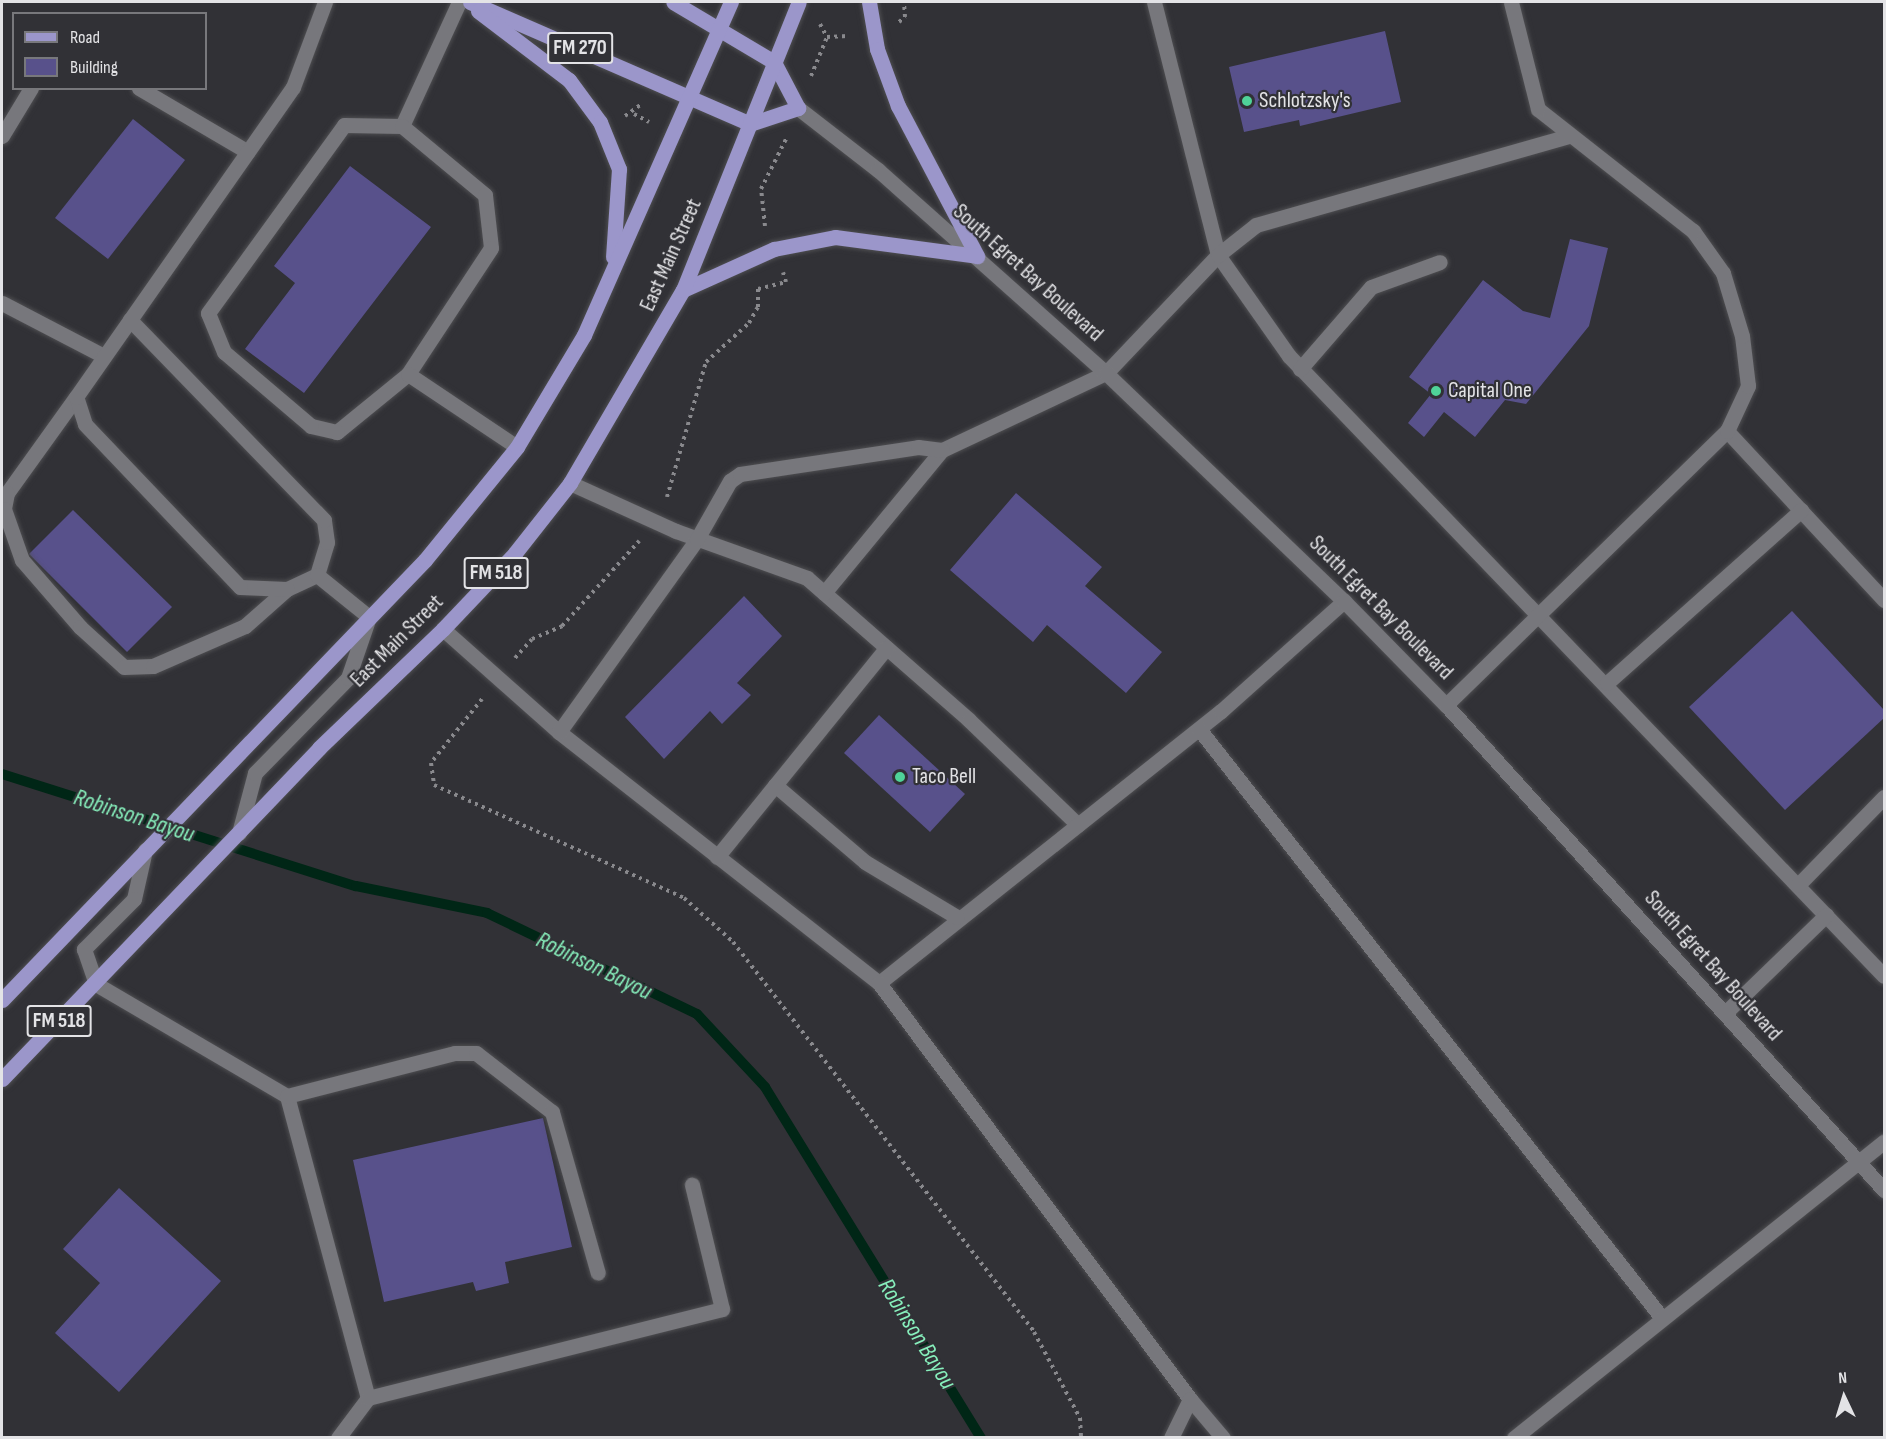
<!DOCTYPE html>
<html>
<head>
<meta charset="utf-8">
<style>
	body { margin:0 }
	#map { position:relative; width:1886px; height:1439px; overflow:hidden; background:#313136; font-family:"Sofia Sans Condensed",sans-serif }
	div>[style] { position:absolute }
	.stream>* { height:10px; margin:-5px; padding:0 5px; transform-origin:5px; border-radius:5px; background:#002616 }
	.building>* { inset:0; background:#58518b }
	.path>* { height:4px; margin-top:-2px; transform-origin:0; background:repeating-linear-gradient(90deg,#89898d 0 3px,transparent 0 7.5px) }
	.roads { filter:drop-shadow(0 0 2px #4e4e51) drop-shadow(0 0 2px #4e4e51) }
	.service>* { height:15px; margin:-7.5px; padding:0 7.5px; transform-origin:7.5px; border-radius:7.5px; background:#77777c }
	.secondary>* { height:15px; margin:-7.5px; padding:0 7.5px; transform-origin:7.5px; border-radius:7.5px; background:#77777c }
	.primary>* { height:15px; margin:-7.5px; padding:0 7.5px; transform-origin:7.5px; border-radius:7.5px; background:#9b96ca }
	.dots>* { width:16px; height:16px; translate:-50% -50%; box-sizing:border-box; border:3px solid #313136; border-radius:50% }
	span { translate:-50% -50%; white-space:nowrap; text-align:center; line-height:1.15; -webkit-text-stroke:4.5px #313136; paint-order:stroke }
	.shield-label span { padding:2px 4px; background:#313136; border:2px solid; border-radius:4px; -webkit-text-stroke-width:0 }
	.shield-label { font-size:21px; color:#e3e3e6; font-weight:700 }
	.poi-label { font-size:22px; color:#e3e3e6 }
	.left { translate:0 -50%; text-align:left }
	.street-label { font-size:22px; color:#e3e3e6 }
	.water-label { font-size:24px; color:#87efbc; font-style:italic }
	.frame { position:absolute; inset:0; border:3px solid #e3e3e6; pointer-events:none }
	.legend { position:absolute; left:12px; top:12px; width:195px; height:78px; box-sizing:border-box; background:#313136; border:2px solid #78787c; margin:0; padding:8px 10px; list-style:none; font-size:18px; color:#e3e3e6 }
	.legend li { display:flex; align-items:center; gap:12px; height:30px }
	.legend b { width:30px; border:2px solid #78787c }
	.north { position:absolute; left:1814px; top:1367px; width:60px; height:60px; -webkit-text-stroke:4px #313136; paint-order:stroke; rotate:356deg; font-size:16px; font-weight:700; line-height:24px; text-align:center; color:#e3e3e6 }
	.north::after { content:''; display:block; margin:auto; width:21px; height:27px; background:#e3e3e6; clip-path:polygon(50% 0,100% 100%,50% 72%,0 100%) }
</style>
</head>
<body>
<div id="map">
	<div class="stream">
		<div style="left:2px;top:774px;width:371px;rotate:17.6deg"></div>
		<div style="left:356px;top:886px;width:134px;rotate:11.6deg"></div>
		<div style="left:487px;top:913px;width:233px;rotate:25.7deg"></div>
		<div style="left:697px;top:1014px;width:100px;rotate:47deg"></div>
		<div style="left:765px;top:1087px;width:412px;rotate:58.4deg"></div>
	</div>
	<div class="building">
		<div style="clip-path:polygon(1385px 31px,1401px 102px,1300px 126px,1299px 120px,1244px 132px,1229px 67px)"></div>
		<div style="clip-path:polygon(133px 119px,185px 160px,108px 259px,55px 218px)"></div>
		<div style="clip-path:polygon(350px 166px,431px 227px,304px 393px,245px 349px,295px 283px,274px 266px)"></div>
		<div style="clip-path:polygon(1570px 239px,1608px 248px,1589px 326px,1526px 404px,1505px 400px,1475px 437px,1444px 412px,1424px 437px,1408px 423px,1431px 394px,1409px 377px,1483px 280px,1523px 311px,1550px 318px)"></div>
		<div style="clip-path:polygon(1016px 493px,1102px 567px,1085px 586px,1162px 652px,1126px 693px,1047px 625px,1033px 642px,950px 570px)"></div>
		<div style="clip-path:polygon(73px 510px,172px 607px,127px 652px,29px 554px)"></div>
		<div style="clip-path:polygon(744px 596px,782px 636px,737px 683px,751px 695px,722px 724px,710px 711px,664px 759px,625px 717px)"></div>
		<div style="clip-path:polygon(1792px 611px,1884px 710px,1884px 718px,1785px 810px,1689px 707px)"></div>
		<div style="clip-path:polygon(879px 715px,965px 794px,930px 832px,844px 753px)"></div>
		<div style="clip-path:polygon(543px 1118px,572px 1247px,505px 1262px,509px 1283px,476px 1291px,473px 1282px,384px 1302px,353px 1160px)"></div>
		<div style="clip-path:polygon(119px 1188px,221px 1281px,119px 1392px,55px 1333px,100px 1283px,63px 1249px)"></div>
	</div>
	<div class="path">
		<div style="left:899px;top:22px;width:8px;rotate:-40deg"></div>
		<div style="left:905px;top:17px;width:15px;rotate:-94deg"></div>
		<div style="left:820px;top:24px;width:15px;rotate:62deg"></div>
		<div style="left:811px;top:76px;width:42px;rotate:-67.7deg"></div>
		<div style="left:827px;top:37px;width:21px;rotate:-3deg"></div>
		<div style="left:634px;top:114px;width:17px;rotate:28deg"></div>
		<div style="left:625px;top:116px;width:19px;rotate:-36deg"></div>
		<div style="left:765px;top:226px;width:37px;rotate:-96deg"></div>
		<div style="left:761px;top:189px;width:56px;rotate:-63.4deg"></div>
		<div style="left:667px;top:497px;width:141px;rotate:-73.9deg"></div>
		<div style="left:706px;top:362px;width:58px;rotate:-42.2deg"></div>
		<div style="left:749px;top:323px;width:18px;rotate:-61deg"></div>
		<div style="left:758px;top:307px;width:18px;rotate:-90deg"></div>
		<div style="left:758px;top:289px;width:29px;rotate:-14deg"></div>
		<div style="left:786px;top:282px;width:10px;rotate:-107deg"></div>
		<div style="left:515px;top:658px;width:25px;rotate:-48deg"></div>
		<div style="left:532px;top:639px;width:33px;rotate:-23deg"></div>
		<div style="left:562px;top:626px;width:115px;rotate:-47.8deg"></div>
		<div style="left:482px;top:699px;width:82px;rotate:128.6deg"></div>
		<div style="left:431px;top:763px;width:22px;rotate:82deg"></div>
		<div style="left:434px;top:785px;width:274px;rotate:24.3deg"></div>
		<div style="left:684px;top:898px;width:66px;rotate:41.9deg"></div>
		<div style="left:733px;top:942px;width:493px;rotate:52.3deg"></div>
		<div style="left:1034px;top:1332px;width:98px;rotate:61.9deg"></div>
		<div style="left:1080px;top:1418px;width:20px;rotate:87deg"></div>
	</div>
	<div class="roads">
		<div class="service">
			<div style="left:1154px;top:2px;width:261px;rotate:75.8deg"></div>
			<div style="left:1218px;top:255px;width:123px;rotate:54.9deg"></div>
			<div style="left:1289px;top:356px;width:859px;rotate:46.18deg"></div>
			<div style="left:139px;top:88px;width:126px;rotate:30.4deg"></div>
			<div style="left:402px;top:126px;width:136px;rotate:-65.3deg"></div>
			<div style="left:2px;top:136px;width:56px;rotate:-58.9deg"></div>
			<div style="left:2px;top:303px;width:115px;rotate:27.5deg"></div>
			<div style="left:1300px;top:369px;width:108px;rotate:-49.1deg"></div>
			<div style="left:1371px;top:287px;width:73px;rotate:-19.9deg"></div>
			<div style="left:408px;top:374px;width:92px;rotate:140.8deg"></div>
			<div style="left:337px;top:432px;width:27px;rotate:-167deg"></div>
			<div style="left:311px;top:426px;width:114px;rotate:-139.6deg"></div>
			<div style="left:224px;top:352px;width:42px;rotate:-112.3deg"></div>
			<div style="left:208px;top:313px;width:232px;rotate:-54.1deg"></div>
			<div style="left:344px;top:125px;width:58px;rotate:1deg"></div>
			<div style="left:402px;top:126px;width:108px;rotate:39.7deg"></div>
			<div style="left:485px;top:195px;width:53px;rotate:83.5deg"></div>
			<div style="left:491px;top:248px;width:151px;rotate:123.4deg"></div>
			<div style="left:408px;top:374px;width:131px;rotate:33.8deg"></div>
			<div style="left:76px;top:397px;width:118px;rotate:125.7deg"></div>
			<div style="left:7px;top:493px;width:16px;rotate:101deg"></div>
			<div style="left:4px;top:509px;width:54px;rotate:70.6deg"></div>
			<div style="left:22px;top:560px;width:89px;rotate:49.1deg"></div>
			<div style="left:80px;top:627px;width:59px;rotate:42.3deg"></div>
			<div style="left:124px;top:667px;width:29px;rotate:-2deg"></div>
			<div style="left:153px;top:666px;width:100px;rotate:-23.5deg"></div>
			<div style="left:245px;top:626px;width:56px;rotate:-41.4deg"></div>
			<div style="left:287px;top:589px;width:33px;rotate:-25deg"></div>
			<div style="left:317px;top:575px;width:34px;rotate:-73deg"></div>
			<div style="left:327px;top:542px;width:22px;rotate:-98deg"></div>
			<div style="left:324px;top:520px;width:279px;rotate:-134.1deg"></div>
			<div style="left:1727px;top:431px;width:231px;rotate:47.1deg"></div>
			<div style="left:570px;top:483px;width:116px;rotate:24.4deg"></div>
			<div style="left:676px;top:531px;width:139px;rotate:19.7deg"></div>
			<div style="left:807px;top:578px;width:215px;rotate:41.2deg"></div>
			<div style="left:969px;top:720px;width:151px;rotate:43.9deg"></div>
			<div style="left:287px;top:589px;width:47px;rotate:-177.6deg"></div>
			<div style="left:240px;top:587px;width:225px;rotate:-133.6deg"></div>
			<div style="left:85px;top:424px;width:28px;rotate:-108deg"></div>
			<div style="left:76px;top:397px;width:378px;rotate:-55deg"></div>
			<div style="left:293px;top:87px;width:91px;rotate:-69.4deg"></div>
			<div style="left:824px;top:593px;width:185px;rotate:-50.5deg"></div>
			<div style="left:942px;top:450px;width:181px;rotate:-25.2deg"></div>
			<div style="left:1106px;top:373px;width:163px;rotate:-46.5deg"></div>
			<div style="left:1218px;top:255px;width:48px;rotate:-38.3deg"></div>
			<div style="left:1256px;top:225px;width:324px;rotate:-15.9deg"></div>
			<div style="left:443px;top:629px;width:155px;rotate:41.6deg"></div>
			<div style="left:559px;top:732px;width:407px;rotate:38.1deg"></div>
			<div style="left:879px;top:983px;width:437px;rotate:-38.5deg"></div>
			<div style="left:1221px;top:711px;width:165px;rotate:-41.8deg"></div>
			<div style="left:1607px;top:683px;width:260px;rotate:-41.7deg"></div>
			<div style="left:1446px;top:705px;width:392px;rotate:-44.3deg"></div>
			<div style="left:1727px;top:431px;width:50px;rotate:-65deg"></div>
			<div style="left:1748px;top:386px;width:50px;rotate:-96.8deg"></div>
			<div style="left:1742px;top:336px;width:66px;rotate:-106.8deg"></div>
			<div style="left:1723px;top:273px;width:52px;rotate:-125.5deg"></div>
			<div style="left:1693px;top:231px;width:197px;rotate:-141.8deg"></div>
			<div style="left:1538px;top:109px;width:110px;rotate:-104.2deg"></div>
			<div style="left:1199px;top:729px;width:749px;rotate:51.83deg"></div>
			<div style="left:559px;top:732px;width:237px;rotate:-54.4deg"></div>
			<div style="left:697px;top:539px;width:67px;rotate:-60.4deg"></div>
			<div style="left:730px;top:481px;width:12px;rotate:-35deg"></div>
			<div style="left:740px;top:474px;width:180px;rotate:-8.6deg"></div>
			<div style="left:918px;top:447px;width:24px;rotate:7deg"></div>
			<div style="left:775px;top:785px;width:118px;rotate:40.5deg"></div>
			<div style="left:865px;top:862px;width:107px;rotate:30.9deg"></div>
			<div style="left:239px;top:833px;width:62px;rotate:-75.1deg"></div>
			<div style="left:255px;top:773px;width:133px;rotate:-45.6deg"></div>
			<div style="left:348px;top:678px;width:65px;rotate:-71deg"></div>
			<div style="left:369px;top:617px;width:67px;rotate:-141.1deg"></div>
			<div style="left:145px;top:850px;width:50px;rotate:102.7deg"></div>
			<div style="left:134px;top:899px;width:71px;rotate:135deg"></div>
			<div style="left:84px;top:949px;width:37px;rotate:71deg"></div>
			<div style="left:96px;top:984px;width:221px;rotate:30.4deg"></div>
			<div style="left:287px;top:1096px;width:313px;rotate:75deg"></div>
			<div style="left:368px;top:1398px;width:50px;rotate:126.9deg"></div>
			<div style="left:717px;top:857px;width:269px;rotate:-51deg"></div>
			<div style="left:1798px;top:885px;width:123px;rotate:-45.7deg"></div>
			<div style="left:879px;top:983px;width:519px;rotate:53.22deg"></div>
			<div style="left:1190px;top:1399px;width:43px;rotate:116deg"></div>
			<div style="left:1725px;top:1013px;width:141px;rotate:-44.1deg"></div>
			<div style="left:287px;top:1096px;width:173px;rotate:-14.4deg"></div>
			<div style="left:455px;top:1053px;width:21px"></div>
			<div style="left:476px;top:1053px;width:96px;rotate:37.8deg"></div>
			<div style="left:552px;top:1112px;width:167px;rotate:74.1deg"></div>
			<div style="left:368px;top:1398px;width:365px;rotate:-14.1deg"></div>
			<div style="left:722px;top:1309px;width:128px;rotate:-103.6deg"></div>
			<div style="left:1190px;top:1399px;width:51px;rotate:49.8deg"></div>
			<div style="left:1514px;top:1438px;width:474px;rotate:-38.7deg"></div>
		</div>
		<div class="secondary">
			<div style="left:798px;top:108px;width:101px;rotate:37.8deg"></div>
			<div style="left:878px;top:170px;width:305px;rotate:41.7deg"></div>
			<div style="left:1106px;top:373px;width:330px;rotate:43.8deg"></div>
			<div style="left:1344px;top:601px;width:146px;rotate:45.6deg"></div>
			<div style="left:1446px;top:705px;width:654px;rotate:47.92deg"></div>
		</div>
		<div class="primary">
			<div style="left:470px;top:2px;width:305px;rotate:23.5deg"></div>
			<div style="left:750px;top:124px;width:51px;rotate:-18.4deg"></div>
			<div style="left:798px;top:108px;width:52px;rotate:-117.6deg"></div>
			<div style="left:774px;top:62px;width:117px;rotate:-149.3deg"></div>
			<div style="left:869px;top:2px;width:48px;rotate:80.3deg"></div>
			<div style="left:877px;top:49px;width:61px;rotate:69.8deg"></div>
			<div style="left:898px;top:106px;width:170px;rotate:62.2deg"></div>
			<div style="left:478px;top:11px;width:114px;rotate:37.2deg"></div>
			<div style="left:569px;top:80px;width:52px;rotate:53.6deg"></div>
			<div style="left:600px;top:122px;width:51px;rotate:68deg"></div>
			<div style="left:619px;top:169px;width:88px;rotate:93.9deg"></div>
			<div style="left:683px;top:290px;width:100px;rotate:-24.3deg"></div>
			<div style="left:774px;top:249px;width:62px;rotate:-11.1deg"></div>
			<div style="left:835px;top:237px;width:143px;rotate:7.6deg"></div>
			<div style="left:2px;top:1000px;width:610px;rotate:-46.13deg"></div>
			<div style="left:425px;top:560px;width:146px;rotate:-50.8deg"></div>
			<div style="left:517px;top:447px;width:131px;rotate:-59.1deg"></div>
			<div style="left:584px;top:335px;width:364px;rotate:-66.2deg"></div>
			<div style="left:2px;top:1079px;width:458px;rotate:-46.2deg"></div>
			<div style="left:319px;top:748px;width:172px;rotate:-43.8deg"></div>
			<div style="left:443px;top:629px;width:105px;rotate:-46.5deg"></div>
			<div style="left:515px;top:553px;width:89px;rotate:-51.8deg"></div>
			<div style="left:570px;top:483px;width:224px;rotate:-59.7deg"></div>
			<div style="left:683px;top:290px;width:310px;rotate:-68.1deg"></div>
		</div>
	</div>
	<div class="dots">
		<div style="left:1247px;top:101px;background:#4fd399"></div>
		<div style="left:1436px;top:391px;background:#4fd399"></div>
		<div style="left:900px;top:777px;background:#4fd399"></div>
	</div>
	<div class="shield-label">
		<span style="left:580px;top:48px">FM 270</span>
		<span style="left:496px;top:573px">FM 518</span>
		<span style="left:59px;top:1021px">FM 518</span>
	</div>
	<div class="poi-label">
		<span class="left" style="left:1259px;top:101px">Schlotzsky's</span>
		<span class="left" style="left:1448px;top:391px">Capital One</span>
		<span class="left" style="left:912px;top:777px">Taco Bell</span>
	</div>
	<div class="street-label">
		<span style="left:671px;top:255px;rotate:-66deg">East Main Street</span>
		<span style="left:1028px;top:273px;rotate:42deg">South Egret Bay Boulevard</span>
		<span style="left:1381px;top:608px;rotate:45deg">South Egret Bay Boulevard</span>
		<span style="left:397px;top:641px;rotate:-45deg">East Main Street</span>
		<span style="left:1713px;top:966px;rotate:48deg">South Egret Bay Boulevard</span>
	</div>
	<div class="water-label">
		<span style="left:134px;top:816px;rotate:18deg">Robinson Bayou</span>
		<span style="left:594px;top:966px;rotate:26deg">Robinson Bayou</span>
		<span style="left:917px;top:1334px;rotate:58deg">Robinson Bayou</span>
	</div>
	<div class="frame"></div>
	<ul class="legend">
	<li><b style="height:8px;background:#9b96ca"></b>Road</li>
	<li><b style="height:16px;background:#58518b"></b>Building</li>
	</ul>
	<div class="north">N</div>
</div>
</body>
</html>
